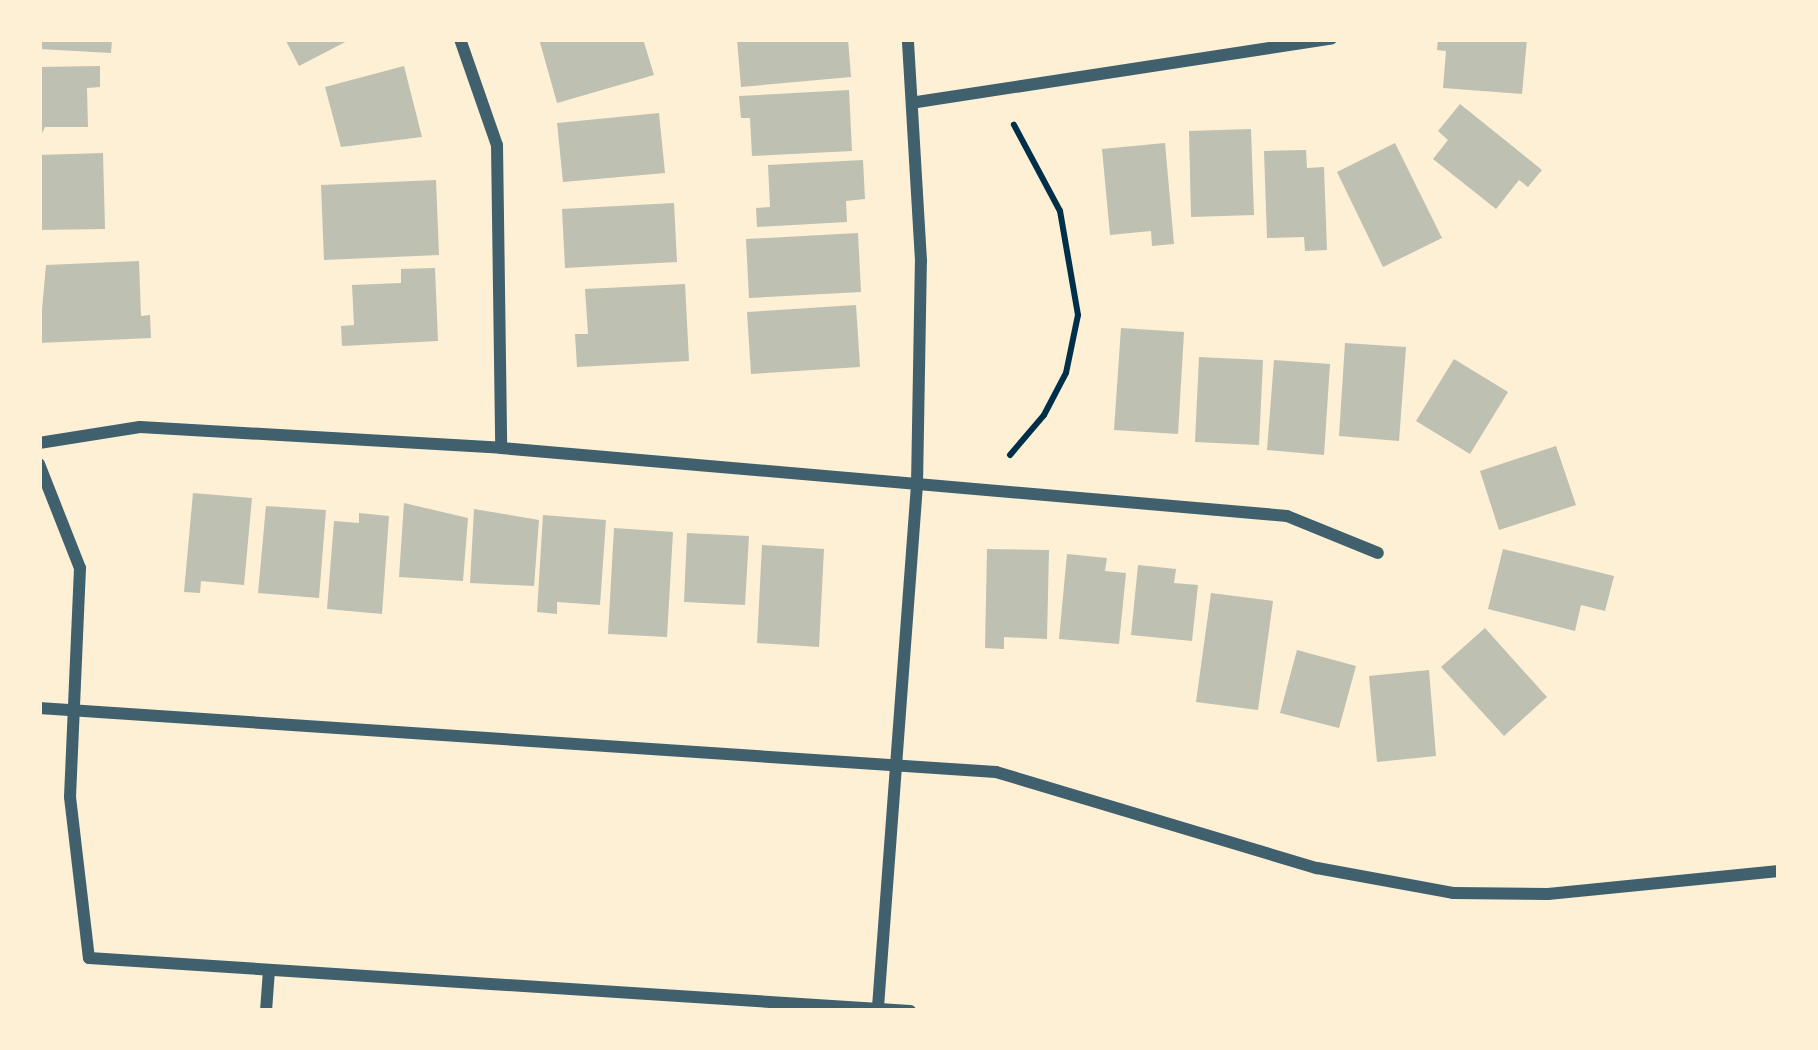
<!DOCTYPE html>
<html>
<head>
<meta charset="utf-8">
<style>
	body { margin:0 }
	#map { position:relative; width:1818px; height:1050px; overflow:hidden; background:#fdf0d5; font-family:Karla,sans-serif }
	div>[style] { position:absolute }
	.building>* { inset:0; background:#bec0b2 }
	.path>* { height:6px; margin:-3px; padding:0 3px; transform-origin:3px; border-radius:3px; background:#003049 }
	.minor>* { height:12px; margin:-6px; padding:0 6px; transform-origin:6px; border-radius:6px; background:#3f606c }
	span { translate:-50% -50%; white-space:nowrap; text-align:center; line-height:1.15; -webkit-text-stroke:9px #fdf0d5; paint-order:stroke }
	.frame { position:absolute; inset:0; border:42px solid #fdf0d5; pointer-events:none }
</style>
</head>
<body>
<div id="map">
	<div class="building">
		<div style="clip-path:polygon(39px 39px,112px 39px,111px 53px,39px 49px)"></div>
		<div style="clip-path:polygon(285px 39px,351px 39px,299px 66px)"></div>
		<div style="clip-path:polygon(539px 39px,643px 39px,654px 75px,557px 103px)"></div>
		<div style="clip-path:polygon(737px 39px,848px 39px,851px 77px,741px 87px)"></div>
		<div style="clip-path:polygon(1438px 39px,1527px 39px,1522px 94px,1443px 88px,1446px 51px,1437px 50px)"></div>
		<div style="clip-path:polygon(100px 66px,100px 87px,87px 88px,88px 127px,45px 127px,39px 139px,39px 67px)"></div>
		<div style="clip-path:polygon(404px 66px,422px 137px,341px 147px,325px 87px)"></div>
		<div style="clip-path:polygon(849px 90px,852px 151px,752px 156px,750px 118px,741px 118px,739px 96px)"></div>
		<div style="clip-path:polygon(1460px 104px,1542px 170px,1528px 187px,1519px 180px,1496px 209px,1433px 159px,1448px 140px,1438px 131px)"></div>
		<div style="clip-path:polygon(659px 113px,665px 173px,563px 182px,557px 123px)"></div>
		<div style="clip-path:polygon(1251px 129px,1254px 215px,1191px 217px,1189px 131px)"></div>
		<div style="clip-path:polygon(1165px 143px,1174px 244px,1152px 246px,1151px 231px,1110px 235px,1102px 149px)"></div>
		<div style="clip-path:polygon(1395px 143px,1442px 238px,1383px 267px,1337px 172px)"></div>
		<div style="clip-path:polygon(1306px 150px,1307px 168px,1324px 167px,1327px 250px,1305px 251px,1304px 237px,1267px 238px,1264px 151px)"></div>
		<div style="clip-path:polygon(103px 153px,105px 229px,39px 230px,39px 155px)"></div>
		<div style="clip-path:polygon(863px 160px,865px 199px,846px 201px,847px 222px,757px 227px,756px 208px,770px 207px,768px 165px)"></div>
		<div style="clip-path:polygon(436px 180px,439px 255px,324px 260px,321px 185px)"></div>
		<div style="clip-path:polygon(674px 203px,677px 262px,565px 268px,562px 209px)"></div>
		<div style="clip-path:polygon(858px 233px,861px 292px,749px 298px,746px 239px)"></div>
		<div style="clip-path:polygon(139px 261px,141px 316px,150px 315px,151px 338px,39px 343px,46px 265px)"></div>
		<div style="clip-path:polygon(435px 268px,438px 341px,342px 346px,341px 326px,354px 325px,352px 285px,401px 283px,401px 269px)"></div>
		<div style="clip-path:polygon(685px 284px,689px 361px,577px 367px,575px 334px,588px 334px,585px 289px)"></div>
		<div style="clip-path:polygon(856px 305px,860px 367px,751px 374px,747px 312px)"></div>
		<div style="clip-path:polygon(1121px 328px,1184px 332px,1178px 434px,1114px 430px)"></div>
		<div style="clip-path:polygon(1345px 343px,1406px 347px,1399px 441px,1339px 436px)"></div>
		<div style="clip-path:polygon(1199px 357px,1263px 360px,1259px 445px,1195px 442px)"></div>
		<div style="clip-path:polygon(1454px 359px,1508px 392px,1470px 454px,1416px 421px)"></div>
		<div style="clip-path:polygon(1274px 360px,1330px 364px,1324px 455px,1267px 450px)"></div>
		<div style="clip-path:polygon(1556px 446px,1576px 505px,1499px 530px,1480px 471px)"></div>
		<div style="clip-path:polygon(193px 493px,252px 498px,244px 585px,201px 581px,200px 593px,184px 592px)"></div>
		<div style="clip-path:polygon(404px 503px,468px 518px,463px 581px,399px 577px)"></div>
		<div style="clip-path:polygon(266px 506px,326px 510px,319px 598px,258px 593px)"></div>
		<div style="clip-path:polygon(474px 509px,539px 520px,534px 586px,470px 583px)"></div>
		<div style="clip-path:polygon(359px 513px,389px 516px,382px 614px,327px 609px,334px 521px,359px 523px)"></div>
		<div style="clip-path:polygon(543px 515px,606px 520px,600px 605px,557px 602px,557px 614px,537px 612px)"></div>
		<div style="clip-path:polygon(614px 528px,673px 532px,667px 637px,608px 634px)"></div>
		<div style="clip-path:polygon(687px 533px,749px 536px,745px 605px,684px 602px)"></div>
		<div style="clip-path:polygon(762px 545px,824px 549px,819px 647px,757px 643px)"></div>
		<div style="clip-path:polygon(987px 549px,1049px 550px,1047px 639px,1004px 637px,1004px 649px,985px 648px)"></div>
		<div style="clip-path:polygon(1503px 549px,1614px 576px,1605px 611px,1581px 605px,1575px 631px,1488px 609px)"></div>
		<div style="clip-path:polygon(1067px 554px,1107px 558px,1105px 571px,1126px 573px,1119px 644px,1059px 639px)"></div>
		<div style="clip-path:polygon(1138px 565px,1176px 569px,1174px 583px,1198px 585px,1192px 641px,1131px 635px)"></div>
		<div style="clip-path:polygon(1211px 593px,1273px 601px,1258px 710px,1196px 702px)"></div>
		<div style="clip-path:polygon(1485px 628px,1547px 697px,1504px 736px,1441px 667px)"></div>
		<div style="clip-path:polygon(1297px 650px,1356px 666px,1339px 728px,1280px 713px)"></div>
		<div style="clip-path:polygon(1429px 670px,1436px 756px,1377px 762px,1369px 676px)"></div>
	</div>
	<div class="path">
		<div style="left:1010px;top:455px;width:52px;rotate:-49.6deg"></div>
		<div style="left:1044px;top:415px;width:47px;rotate:-62.4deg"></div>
		<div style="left:1066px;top:373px;width:59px;rotate:-78.3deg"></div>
		<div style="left:1078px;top:315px;width:106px;rotate:-99.8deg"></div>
		<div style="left:1060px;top:211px;width:98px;rotate:-118.1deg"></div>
	</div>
	<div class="minor">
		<div style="left:460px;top:39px;width:112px;rotate:70.8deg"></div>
		<div style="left:497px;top:145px;width:303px;rotate:89.2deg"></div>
		<div style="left:917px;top:102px;width:419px;rotate:-8.7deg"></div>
		<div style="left:39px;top:443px;width:102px;rotate:-9deg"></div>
		<div style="left:140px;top:427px;width:362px;rotate:3.3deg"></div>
		<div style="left:501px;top:448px;width:789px;rotate:4.94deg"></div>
		<div style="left:1287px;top:516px;width:98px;rotate:22.1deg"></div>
		<div style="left:39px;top:464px;width:112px;rotate:68.5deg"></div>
		<div style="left:80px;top:568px;width:229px;rotate:92.5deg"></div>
		<div style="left:70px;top:797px;width:162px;rotate:83.3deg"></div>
		<div style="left:89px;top:958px;width:823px;rotate:3.69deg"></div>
		<div style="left:39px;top:708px;width:959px;rotate:3.83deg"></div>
		<div style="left:996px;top:772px;width:335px;rotate:16.7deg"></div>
		<div style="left:1317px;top:868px;width:138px;rotate:10.4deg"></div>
		<div style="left:1453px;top:893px;width:95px;rotate:0.6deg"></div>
		<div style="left:1548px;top:894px;width:232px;rotate:-5.7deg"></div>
		<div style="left:878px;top:1007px;width:523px;rotate:-85.73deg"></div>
		<div style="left:917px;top:485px;width:224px;rotate:-89deg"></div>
		<div style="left:921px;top:261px;width:222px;rotate:-93.4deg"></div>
		<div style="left:266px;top:1011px;width:41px;rotate:-85.8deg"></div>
	</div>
	<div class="frame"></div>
</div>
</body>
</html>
